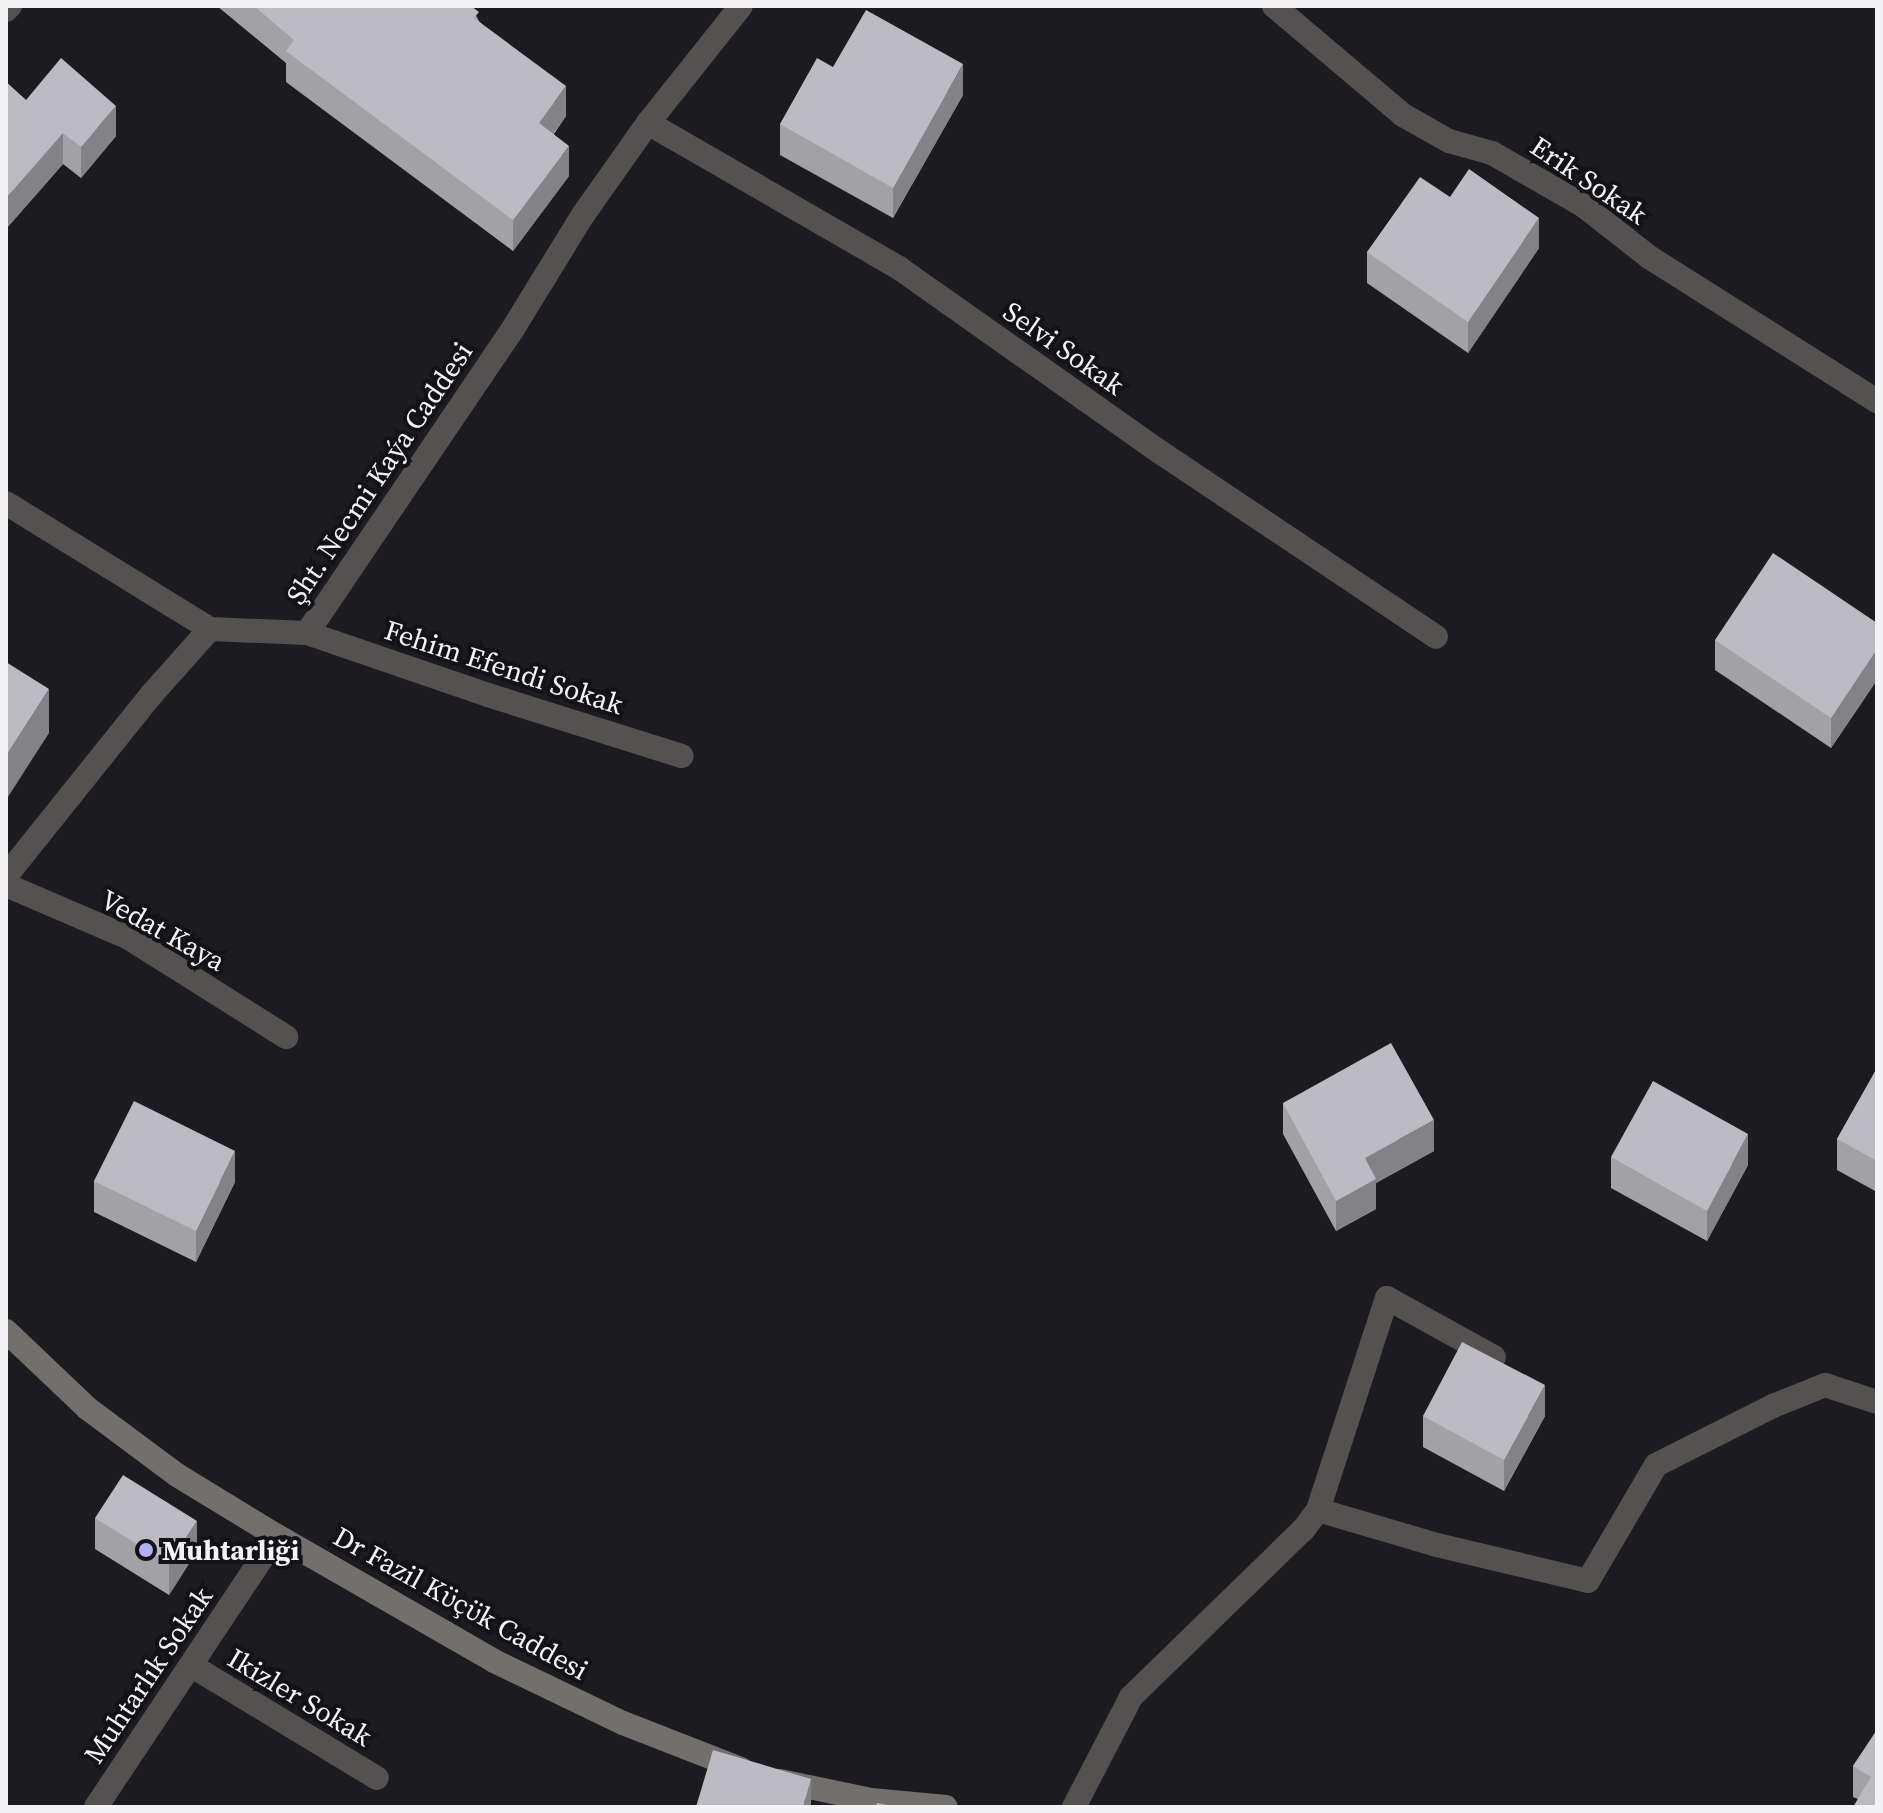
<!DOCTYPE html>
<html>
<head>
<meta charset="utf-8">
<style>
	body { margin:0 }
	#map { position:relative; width:1883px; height:1813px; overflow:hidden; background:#1c1c20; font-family:"Source Serif 4",serif }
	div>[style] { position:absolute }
	.street>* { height:24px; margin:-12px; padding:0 12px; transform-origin:12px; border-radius:12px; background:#545150 }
	.secondary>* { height:24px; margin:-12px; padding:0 12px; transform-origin:12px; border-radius:12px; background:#736f6d }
	.wall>* { inset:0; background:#a1a1a6 }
	.shaded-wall>* { inset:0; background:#838387 }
	.building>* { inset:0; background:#bbbbc1 }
	.dots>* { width:22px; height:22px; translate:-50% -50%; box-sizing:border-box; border:4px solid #131317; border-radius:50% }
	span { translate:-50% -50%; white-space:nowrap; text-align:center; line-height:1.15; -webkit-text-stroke:8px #131317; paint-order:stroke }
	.street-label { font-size:28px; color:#f4f4f7 }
	.poi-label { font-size:28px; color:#f4f4f7; font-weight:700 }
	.left { translate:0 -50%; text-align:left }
	.frame { position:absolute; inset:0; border:8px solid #f4f4f7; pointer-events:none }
</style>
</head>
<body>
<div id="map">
	<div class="street">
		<div style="left:1274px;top:6px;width:169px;rotate:40.2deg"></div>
		<div style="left:1403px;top:115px;width:53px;rotate:29.5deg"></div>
		<div style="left:1449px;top:141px;width:45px;rotate:15.6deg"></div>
		<div style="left:1492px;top:153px;width:106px;rotate:29.9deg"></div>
		<div style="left:1584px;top:206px;width:83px;rotate:38.1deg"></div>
		<div style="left:1649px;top:257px;width:270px;rotate:32.3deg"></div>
		<div style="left:6px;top:10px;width:6px;rotate:-45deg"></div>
		<div style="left:648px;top:123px;width:290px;rotate:30deg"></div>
		<div style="left:899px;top:268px;width:319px;rotate:35.2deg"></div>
		<div style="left:1160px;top:452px;width:332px;rotate:33.8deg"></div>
		<div style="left:6px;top:503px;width:240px;rotate:31.7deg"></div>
		<div style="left:307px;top:633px;width:191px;rotate:18.9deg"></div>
		<div style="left:488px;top:695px;width:203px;rotate:17.5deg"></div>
		<div style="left:6px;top:876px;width:233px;rotate:-51.3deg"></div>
		<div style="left:152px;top:694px;width:87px;rotate:-48.3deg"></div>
		<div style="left:210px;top:629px;width:97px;rotate:2.4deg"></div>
		<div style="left:307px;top:633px;width:369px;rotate:-55.9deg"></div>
		<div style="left:514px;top:327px;width:132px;rotate:-58.4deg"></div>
		<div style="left:583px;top:215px;width:113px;rotate:-54.8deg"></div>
		<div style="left:648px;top:123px;width:149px;rotate:-51.5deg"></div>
		<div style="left:6px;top:885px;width:134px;rotate:23.3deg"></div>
		<div style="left:129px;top:938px;width:186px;rotate:32.2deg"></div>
		<div style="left:1318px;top:1510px;width:124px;rotate:16.4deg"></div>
		<div style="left:1437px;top:1545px;width:155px;rotate:13.4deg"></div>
		<div style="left:1588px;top:1581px;width:134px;rotate:-59.6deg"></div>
		<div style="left:1656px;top:1465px;width:131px;rotate:-26.8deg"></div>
		<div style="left:1773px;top:1406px;width:56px;rotate:-22deg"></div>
		<div style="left:1825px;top:1385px;width:55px;rotate:18.1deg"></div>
		<div style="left:192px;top:1666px;width:216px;rotate:31.2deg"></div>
		<div style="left:96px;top:1807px;width:326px;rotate:-56.3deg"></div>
		<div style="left:1074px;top:1807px;width:124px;rotate:-62.6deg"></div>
		<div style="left:1131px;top:1697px;width:240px;rotate:-44.2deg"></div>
		<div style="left:1303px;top:1530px;width:25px;rotate:-53deg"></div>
		<div style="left:1318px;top:1510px;width:223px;rotate:-72deg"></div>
		<div style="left:1387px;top:1298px;width:122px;rotate:28.9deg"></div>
	</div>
	<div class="secondary">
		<div style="left:6px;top:1331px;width:112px;rotate:43.5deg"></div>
		<div style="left:87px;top:1408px;width:112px;rotate:36.7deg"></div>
		<div style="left:177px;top:1475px;width:117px;rotate:31.4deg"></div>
		<div style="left:277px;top:1536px;width:250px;rotate:29.9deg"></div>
		<div style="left:494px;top:1661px;width:143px;rotate:25.7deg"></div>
		<div style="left:623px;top:1723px;width:127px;rotate:21.3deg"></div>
		<div style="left:780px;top:1781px;width:93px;rotate:11.8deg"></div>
		<div style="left:871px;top:1800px;width:75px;rotate:5.3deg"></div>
	</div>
	<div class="wall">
		<div style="clip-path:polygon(217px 6px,471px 6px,479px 21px,566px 116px,554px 134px,569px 176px,513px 251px,286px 82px,286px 63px)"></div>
		<div style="clip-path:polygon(833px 67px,963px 95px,893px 218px,780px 155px,780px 124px)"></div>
		<div style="clip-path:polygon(6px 82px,26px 100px,116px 136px,81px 178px,63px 164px,6px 229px)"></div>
		<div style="clip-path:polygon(1450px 197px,1539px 248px,1468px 353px,1367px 283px,1367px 252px)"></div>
		<div style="clip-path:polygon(1877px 623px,1877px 680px,1831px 748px,1715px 670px,1715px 640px)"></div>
		<div style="clip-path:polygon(1877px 1068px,1877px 1192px,1837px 1170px,1837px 1139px)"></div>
		<div style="clip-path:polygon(1283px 1103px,1434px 1151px,1376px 1183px,1376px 1209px,1336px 1231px,1283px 1134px)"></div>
		<div style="clip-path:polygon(1611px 1157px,1748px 1165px,1707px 1241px,1611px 1188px)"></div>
		<div style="clip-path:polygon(94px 1181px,235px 1182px,196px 1262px,94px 1212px)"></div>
		<div style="clip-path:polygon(1423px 1416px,1545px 1416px,1504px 1491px,1423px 1447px)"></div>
		<div style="clip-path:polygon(95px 1518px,197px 1551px,169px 1595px,95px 1549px)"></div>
		<div style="clip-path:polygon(1877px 1731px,1877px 1807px,1853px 1797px,1853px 1766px)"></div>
	</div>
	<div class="shaded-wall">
		<div style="clip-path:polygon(963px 64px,963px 95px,893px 218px,893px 188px)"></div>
		<div style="clip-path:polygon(566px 86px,566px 116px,539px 153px,539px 123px)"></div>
		<div style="clip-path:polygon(116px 106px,116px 136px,81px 178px,81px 147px)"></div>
		<div style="clip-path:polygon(63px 133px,63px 164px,6px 229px,6px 198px)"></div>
		<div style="clip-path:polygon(569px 146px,569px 176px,513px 251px,513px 220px)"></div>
		<div style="clip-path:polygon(1539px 218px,1539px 248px,1468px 353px,1468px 322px)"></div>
		<div style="clip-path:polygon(1877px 649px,1877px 680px,1831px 748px,1831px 718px)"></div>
		<div style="clip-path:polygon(49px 689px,49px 733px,6px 800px,6px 756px)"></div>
		<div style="clip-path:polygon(1434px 1120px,1434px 1151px,1376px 1183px,1376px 1209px,1336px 1231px,1336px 1201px,1365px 1158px)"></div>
		<div style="clip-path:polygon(1748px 1134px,1748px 1165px,1707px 1241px,1707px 1211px)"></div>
		<div style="clip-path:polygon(235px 1151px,235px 1182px,196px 1262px,196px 1231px)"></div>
		<div style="clip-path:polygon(1545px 1385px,1545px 1416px,1504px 1491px,1504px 1460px)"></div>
		<div style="clip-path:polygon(197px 1521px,197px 1551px,169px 1595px,169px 1564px)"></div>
		<div style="clip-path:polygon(811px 1779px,811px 1807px,803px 1807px)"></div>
	</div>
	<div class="building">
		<div style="clip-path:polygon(254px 6px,471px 6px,479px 12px,474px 18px,566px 86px,539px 123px,569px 146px,513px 220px,286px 51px,294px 40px)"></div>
		<div style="clip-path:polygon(866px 10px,963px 64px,893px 188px,780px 124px,817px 58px,833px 67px)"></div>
		<div style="clip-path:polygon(61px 58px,116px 106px,81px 147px,63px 133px,6px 198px,6px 82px,26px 100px)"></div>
		<div style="clip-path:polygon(1469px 169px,1539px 218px,1468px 322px,1367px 252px,1420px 177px,1450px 197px)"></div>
		<div style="clip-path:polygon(1773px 553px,1877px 623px,1877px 649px,1831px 718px,1715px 640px)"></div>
		<div style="clip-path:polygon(6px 662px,49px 689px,6px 756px)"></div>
		<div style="clip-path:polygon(1391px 1043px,1434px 1120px,1365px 1158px,1376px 1179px,1336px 1201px,1283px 1103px)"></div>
		<div style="clip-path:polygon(1877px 1068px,1877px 1161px,1837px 1139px)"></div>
		<div style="clip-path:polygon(1653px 1081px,1748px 1134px,1707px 1211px,1611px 1157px)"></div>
		<div style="clip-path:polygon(134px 1101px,235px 1151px,196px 1231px,94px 1181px)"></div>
		<div style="clip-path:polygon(1462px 1342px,1545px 1385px,1504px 1460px,1423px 1416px)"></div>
		<div style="clip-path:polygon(123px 1475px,197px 1521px,169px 1564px,95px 1518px)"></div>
		<div style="clip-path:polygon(1876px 1731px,1877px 1731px,1877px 1807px,1853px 1807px,1871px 1777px,1853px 1766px)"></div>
		<div style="clip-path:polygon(713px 1750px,811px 1779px,803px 1807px,696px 1807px)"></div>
		<div style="clip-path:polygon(877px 1803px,897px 1807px,876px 1807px)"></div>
	</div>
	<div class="dots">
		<div style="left:146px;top:1550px;background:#b2adf9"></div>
	</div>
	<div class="street-label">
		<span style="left:1589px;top:180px;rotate:34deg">Erik Sokak</span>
		<span style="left:1064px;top:348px;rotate:35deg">Selvi Sokak</span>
		<span style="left:379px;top:473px;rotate:-56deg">Şht. Necmi Kaýa Caddesi</span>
		<span style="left:504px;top:667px;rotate:18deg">Fehim Efendi Sokak</span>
		<span style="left:163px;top:930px;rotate:29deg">Vedat Kaya</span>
		<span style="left:461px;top:1603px;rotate:29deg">Dr Fazil Kϋçϋk Caddesi</span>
		<span style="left:148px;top:1675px;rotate:-56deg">Muhtarlık Sokak</span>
		<span style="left:300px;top:1697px;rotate:31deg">Ikizler Sokak</span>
	</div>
	<div class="poi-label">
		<span class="left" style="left:162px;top:1550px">Muhtarliği</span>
	</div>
	<div class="frame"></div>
</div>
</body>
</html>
